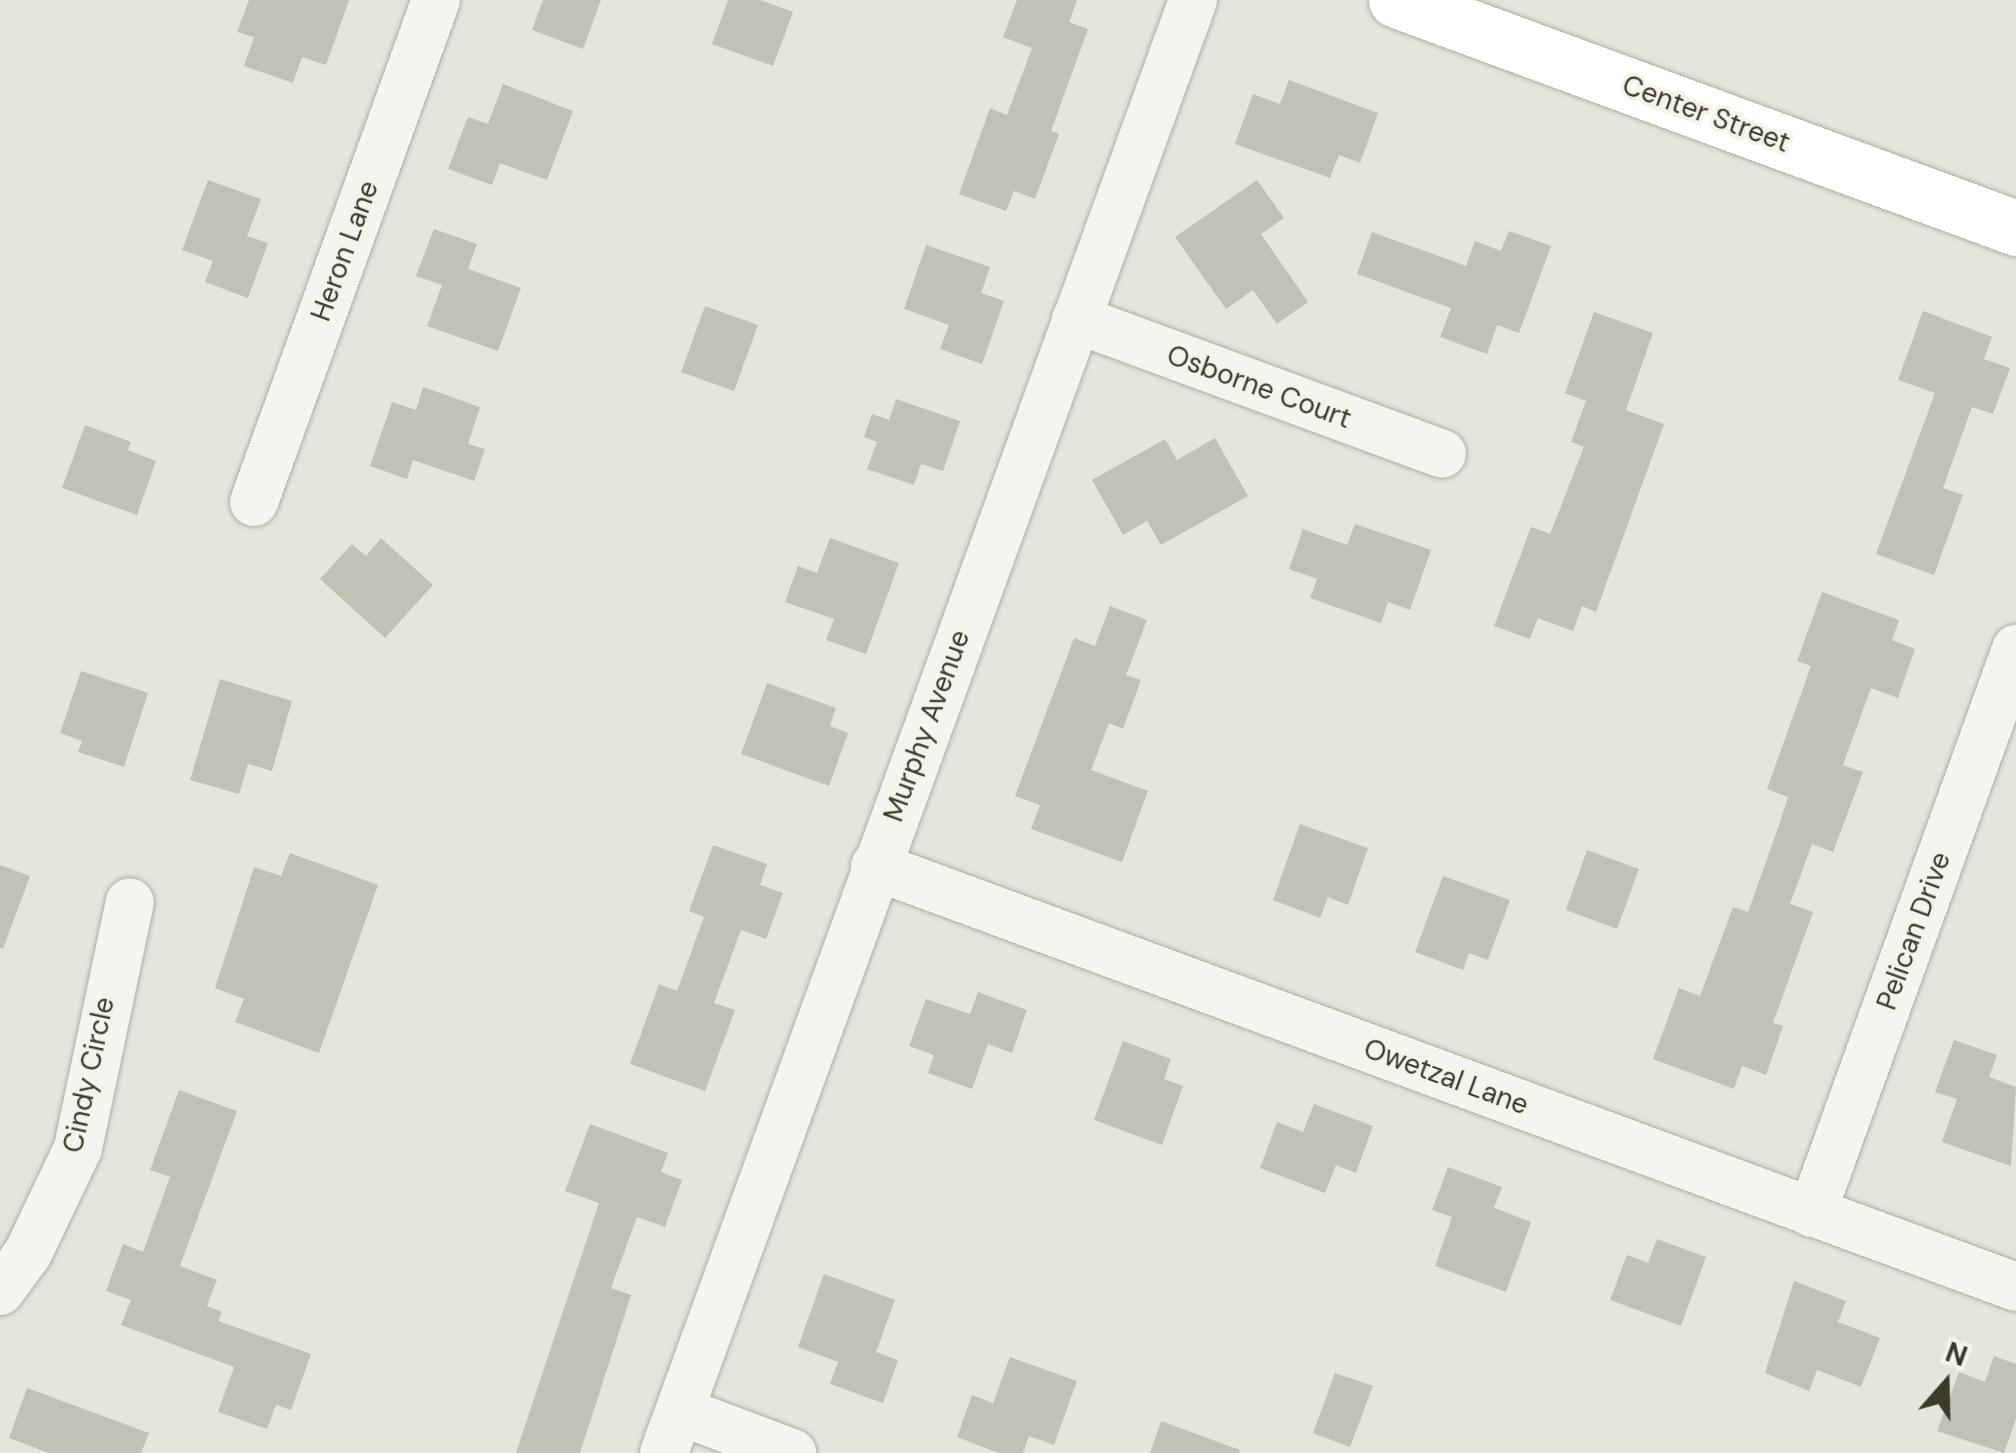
<!DOCTYPE html>
<html>
<head>
<meta charset="utf-8">
<style>
	body { margin:0 }
	#map { position:relative; width:2016px; height:1453px; overflow:hidden; background:#e6e5dd; font-family:"DM Sans",sans-serif }
	div>[style] { position:absolute }
	.building>* { inset:0; background:#c2c1b5 }
	.roads { filter:drop-shadow(0 0 2px #b0aea3) drop-shadow(0 0 2px #b0aea3) }
	.minor>* { height:48px; margin:-24px; padding:0 24px; transform-origin:24px; border-radius:24px; background:#f5f4f0 }
	.major>* { height:55px; margin:-27.5px; padding:0 27.5px; transform-origin:27.5px; border-radius:27.5px; background:#fff }
	span { translate:-50% -50%; white-space:nowrap; text-align:center; line-height:1.15; -webkit-text-stroke:8px #f4f3ec; paint-order:stroke }
	.street-label { font-size:28px; color:#3c3a28 }
	.north { position:absolute; left:1896px; top:1333px; width:100px; height:100px; -webkit-text-stroke:8px #f4f3ec; paint-order:stroke; rotate:20deg; font-size:28px; font-weight:700; line-height:40px; text-align:center; color:#3c3a28 }
	.north::after { content:''; display:block; margin:auto; width:35px; height:45px; background:#3c3a28; clip-path:polygon(50% 0,100% 100%,50% 72%,0 100%) }
</style>
</head>
<body>
<div id="map">
	<div class="building">
		<div style="clip-path:polygon(249px 0,349px 0,326px 65px,302px 57px,293px 83px,244px 66px,254px 37px,237px 32px)"></div>
		<div style="clip-path:polygon(543px 0,601px 0,583px 49px,532px 30px)"></div>
		<div style="clip-path:polygon(728px 0,760px 0,793px 12px,773px 66px,712px 44px)"></div>
		<div style="clip-path:polygon(1017px 0,1077px 0,1069px 22px,1088px 29px,1051px 131px,1059px 134px,1035px 199px,1014px 191px,1006px 211px,959px 194px,990px 108px,1007px 115px,1032px 48px,1003px 37px)"></div>
		<div style="clip-path:polygon(1289px 80px,1378px 113px,1360px 163px,1339px 155px,1330px 178px,1235px 144px,1253px 94px,1280px 104px)"></div>
		<div style="clip-path:polygon(503px 84px,573px 111px,547px 180px,500px 163px,492px 185px,448px 169px,468px 117px,488px 124px)"></div>
		<div style="clip-path:polygon(208px 180px,261px 199px,247px 236px,268px 243px,248px 298px,205px 282px,213px 261px,182px 250px)"></div>
		<div style="clip-path:polygon(1257px 180px,1284px 218px,1261px 234px,1308px 302px,1277px 324px,1253px 290px,1226px 309px,1175px 237px)"></div>
		<div style="clip-path:polygon(434px 229px,477px 244px,468px 269px,521px 288px,498px 351px,427px 326px,442px 285px,416px 276px)"></div>
		<div style="clip-path:polygon(1509px 231px,1551px 246px,1519px 333px,1497px 325px,1487px 354px,1440px 337px,1451px 308px,1357px 274px,1372px 232px,1466px 266px,1475px 241px,1501px 251px)"></div>
		<div style="clip-path:polygon(926px 245px,990px 267px,981px 293px,1004px 301px,982px 364px,940px 349px,949px 325px,904px 309px)"></div>
		<div style="clip-path:polygon(705px 306px,758px 325px,734px 391px,681px 372px)"></div>
		<div style="clip-path:polygon(1923px 311px,1992px 337px,1984px 359px,2010px 368px,1993px 414px,1972px 407px,1943px 488px,1963px 495px,1934px 575px,1876px 554px,1935px 393px,1898px 380px)"></div>
		<div style="clip-path:polygon(1594px 312px,1653px 333px,1626px 410px,1664px 424px,1596px 612px,1582px 606px,1573px 631px,1538px 618px,1530px 639px,1494px 626px,1531px 527px,1550px 534px,1584px 447px,1571px 442px,1586px 401px,1565px 393px)"></div>
		<div style="clip-path:polygon(423px 387px,480px 407px,468px 444px,485px 449px,474px 481px,413px 460px,407px 479px,370px 466px,392px 402px,416px 410px)"></div>
		<div style="clip-path:polygon(896px 399px,960px 421px,943px 471px,921px 464px,914px 485px,867px 469px,877px 442px,864px 437px,872px 414px,889px 420px)"></div>
		<div style="clip-path:polygon(85px 425px,131px 442px,128px 450px,156px 461px,137px 515px,62px 488px)"></div>
		<div style="clip-path:polygon(1215px 438px,1248px 496px,1161px 545px,1147px 521px,1123px 535px,1092px 480px,1165px 439px,1177px 460px)"></div>
		<div style="clip-path:polygon(1355px 524px,1431px 550px,1410px 610px,1388px 602px,1381px 623px,1310px 598px,1317px 579px,1289px 569px,1303px 529px,1347px 545px)"></div>
		<div style="clip-path:polygon(381px 538px,433px 585px,385px 638px,320px 579px,352px 544px,366px 556px)"></div>
		<div style="clip-path:polygon(830px 538px,899px 563px,866px 654px,826px 640px,834px 619px,785px 602px,798px 566px,817px 573px)"></div>
		<div style="clip-path:polygon(1822px 592px,1899px 620px,1892px 640px,1915px 649px,1898px 698px,1871px 688px,1843px 765px,1863px 772px,1833px 852px,1812px 844px,1790px 904px,1813px 912px,1773px 1023px,1783px 1026px,1766px 1075px,1742px 1066px,1734px 1089px,1653px 1059px,1679px 988px,1700px 996px,1733px 907px,1748px 912px,1777px 831px,1788px 797px,1767px 789px,1811px 666px,1797px 661px)"></div>
		<div style="clip-path:polygon(1110px 606px,1147px 620px,1126px 675px,1141px 680px,1123px 729px,1109px 723px,1091px 770px,1148px 791px,1122px 862px,1031px 829px,1040px 805px,1015px 796px,1074px 638px,1095px 646px)"></div>
		<div style="clip-path:polygon(81px 671px,148px 693px,124px 767px,78px 752px,82px 741px,60px 733px)"></div>
		<div style="clip-path:polygon(220px 679px,292px 701px,272px 771px,248px 764px,239px 794px,190px 780px)"></div>
		<div style="clip-path:polygon(767px 683px,836px 708px,830px 726px,848px 733px,829px 786px,741px 754px)"></div>
		<div style="clip-path:polygon(1300px 824px,1368px 848px,1348px 905px,1328px 897px,1320px 918px,1273px 900px)"></div>
		<div style="clip-path:polygon(713px 845px,767px 864px,760px 885px,783px 893px,766px 939px,741px 930px,714px 1003px,735px 1010px,705px 1091px,630px 1064px,659px 984px,677px 991px,704px 917px,689px 911px)"></div>
		<div style="clip-path:polygon(1587px 850px,1639px 869px,1617px 929px,1566px 910px)"></div>
		<div style="clip-path:polygon(290px 853px,378px 885px,319px 1053px,235px 1022px,244px 999px,215px 988px,254px 867px,281px 876px)"></div>
		<div style="clip-path:polygon(0 865px,30px 876px,3px 949px,0 948px)"></div>
		<div style="clip-path:polygon(1443px 876px,1510px 900px,1488px 960px,1469px 953px,1463px 970px,1415px 952px)"></div>
		<div style="clip-path:polygon(978px 992px,1027px 1010px,1012px 1053px,988px 1044px,972px 1089px,928px 1073px,934px 1055px,909px 1046px,926px 999px,970px 1014px)"></div>
		<div style="clip-path:polygon(1954px 1040px,1997px 1055px,1989px 1077px,2016px 1087px,2011px 1166px,1942px 1142px,1957px 1099px,1935px 1092px)"></div>
		<div style="clip-path:polygon(1123px 1041px,1171px 1059px,1164px 1079px,1183px 1086px,1162px 1145px,1094px 1120px)"></div>
		<div style="clip-path:polygon(179px 1090px,237px 1111px,180px 1266px,217px 1280px,207px 1306px,222px 1312px,218px 1321px,311px 1354px,291px 1410px,276px 1405px,267px 1429px,218px 1412px,234px 1367px,121px 1325px,131px 1300px,106px 1291px,123px 1244px,143px 1252px,170px 1177px,150px 1170px)"></div>
		<div style="clip-path:polygon(1314px 1104px,1373px 1126px,1356px 1173px,1336px 1165px,1325px 1193px,1260px 1168px,1277px 1122px,1303px 1132px)"></div>
		<div style="clip-path:polygon(590px 1124px,668px 1153px,661px 1172px,682px 1180px,665px 1227px,637px 1217px,611px 1288px,631px 1295px,580px 1453px,516px 1453px,599px 1203px,565px 1191px)"></div>
		<div style="clip-path:polygon(1448px 1167px,1502px 1187px,1494px 1208px,1531px 1222px,1506px 1292px,1435px 1266px,1452px 1217px,1432px 1210px)"></div>
		<div style="clip-path:polygon(1657px 1239px,1706px 1257px,1681px 1326px,1610px 1300px,1627px 1255px,1648px 1263px)"></div>
		<div style="clip-path:polygon(824px 1274px,895px 1300px,876px 1352px,898px 1360px,883px 1403px,830px 1384px,838px 1362px,798px 1347px)"></div>
		<div style="clip-path:polygon(1794px 1281px,1846px 1301px,1838px 1322px,1880px 1338px,1861px 1387px,1817px 1370px,1809px 1391px,1765px 1373px)"></div>
		<div style="clip-path:polygon(1994px 1356px,2016px 1364px,2016px 1419px,2004px 1453px,1937px 1431px,1959px 1372px,1985px 1382px)"></div>
		<div style="clip-path:polygon(1010px 1357px,1077px 1381px,1054px 1445px,1029px 1436px,1023px 1453px,999px 1453px,957px 1437px,972px 1395px,993px 1403px)"></div>
		<div style="clip-path:polygon(1335px 1373px,1373px 1386px,1350px 1447px,1313px 1433px)"></div>
		<div style="clip-path:polygon(27px 1388px,149px 1433px,141px 1453px,49px 1453px,9px 1438px)"></div>
		<div style="clip-path:polygon(1161px 1421px,1240px 1450px,1239px 1453px,1150px 1453px)"></div>
	</div>
	<div class="roads">
		<div class="minor">
			<div style="left:1076px;top:319px;width:390px;rotate:20.2deg"></div>
			<div style="left:254px;top:502px;width:534px;rotate:-70.07deg"></div>
			<div style="left:875px;top:866px;width:1216px;rotate:20.25deg"></div>
			<div style="left:1812px;top:1213px;width:600px;rotate:-70.11deg"></div>
			<div style="left:0;top:1291px;width:47px;rotate:-53.6deg"></div>
			<div style="left:28px;top:1253px;width:116px;rotate:-64.5deg"></div>
			<div style="left:78px;top:1148px;width:251px;rotate:-78.1deg"></div>
			<div style="left:680px;top:1411px;width:120px;rotate:20.6deg"></div>
			<div style="left:664px;top:1453px;width:1546px;rotate:-69.99deg"></div>
		</div>
		<div class="major">
			<div style="left:1396px;top:0;width:661px;rotate:20.19deg"></div>
		</div>
	</div>
	<div class="street-label">
		<span style="left:1706px;top:114px;rotate:20deg">Center Street</span>
		<span style="left:345px;top:251px;rotate:-70deg">Heron Lane</span>
		<span style="left:1259px;top:387px;rotate:20deg">Osborne Court</span>
		<span style="left:927px;top:726px;rotate:-70deg">Murphy Avenue</span>
		<span style="left:1914px;top:931px;rotate:-70deg">Pelican Drive</span>
		<span style="left:89px;top:1075px;rotate:-78deg">Cindy Circle</span>
		<span style="left:1446px;top:1077px;rotate:20deg">Owetzal Lane</span>
	</div>
	<div class="north">N</div>
</div>
</body>
</html>
